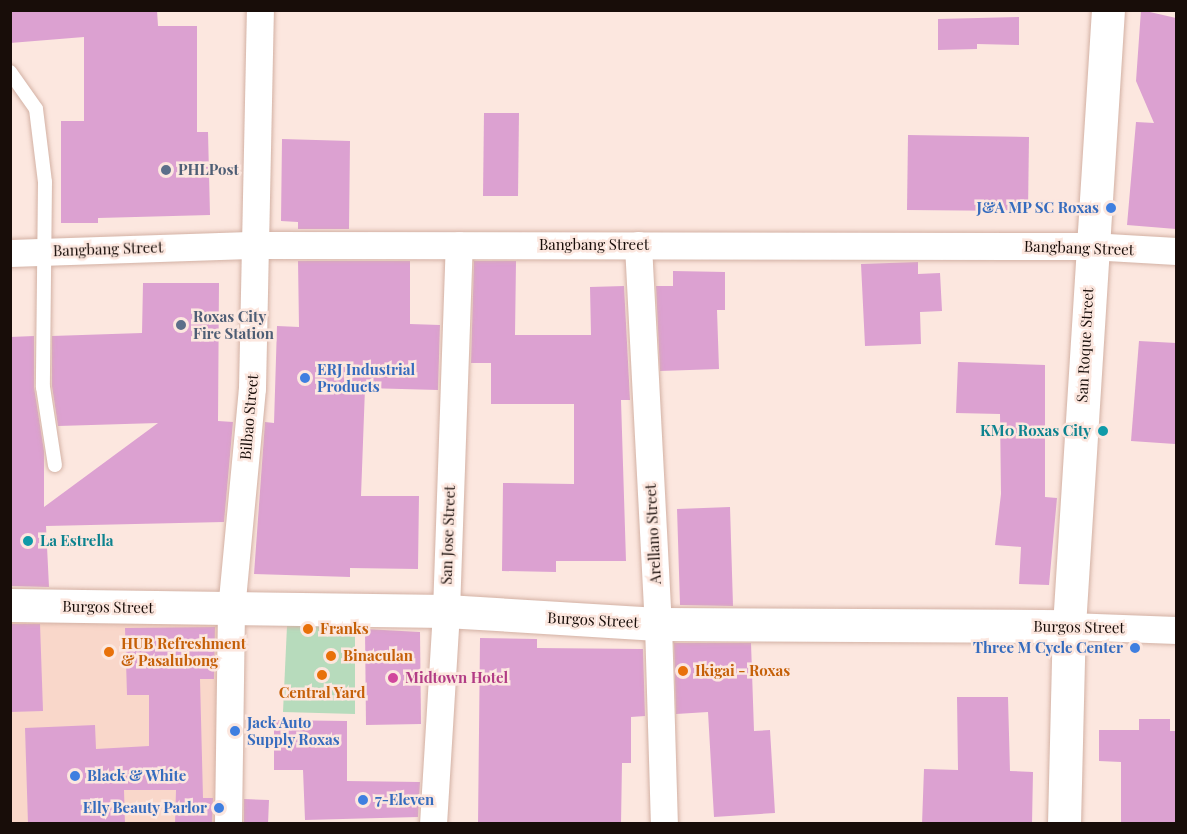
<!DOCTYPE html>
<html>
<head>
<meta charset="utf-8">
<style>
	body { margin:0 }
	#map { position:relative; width:1187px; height:834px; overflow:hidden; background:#fce7df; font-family:"Playfair Display",serif }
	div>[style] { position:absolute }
	.built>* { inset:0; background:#f9d7ca }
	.green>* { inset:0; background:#b7dbbc }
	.building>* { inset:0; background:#dca1d1 }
	.roads { filter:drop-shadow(0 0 2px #d3b1a4) drop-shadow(0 0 2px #d3b1a4) }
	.service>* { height:14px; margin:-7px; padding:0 7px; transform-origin:7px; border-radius:7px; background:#fff }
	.minor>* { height:27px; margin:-13.5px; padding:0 13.5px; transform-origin:13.5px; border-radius:13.5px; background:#fff }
	.tertiary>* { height:33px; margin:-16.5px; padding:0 16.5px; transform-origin:16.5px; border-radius:16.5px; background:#fff }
	.secondary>* { height:33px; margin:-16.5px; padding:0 16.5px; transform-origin:16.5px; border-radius:16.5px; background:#fff }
	.dots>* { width:16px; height:16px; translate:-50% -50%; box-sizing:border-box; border:3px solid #fce7df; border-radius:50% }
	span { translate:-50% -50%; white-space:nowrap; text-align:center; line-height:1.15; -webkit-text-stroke:5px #fce7df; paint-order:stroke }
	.service-label { font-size:15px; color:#4e5e75; font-weight:700 }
	.left { translate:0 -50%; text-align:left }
	.shop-label { font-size:15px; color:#366cbe; font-weight:700 }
	.right { translate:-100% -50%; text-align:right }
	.street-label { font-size:15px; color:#180d09 }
	.culture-label { font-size:15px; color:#0d838f; font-weight:700 }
	.food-label { font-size:15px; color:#c56008; font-weight:700 }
	.hotel-label { font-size:15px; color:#b23c85; font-weight:700 }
	.frame { position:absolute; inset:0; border:12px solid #180d09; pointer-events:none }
</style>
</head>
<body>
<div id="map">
	<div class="built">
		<div style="clip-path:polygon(11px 617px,242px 619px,228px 823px,11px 824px)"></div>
	</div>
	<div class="green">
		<div style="clip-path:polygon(287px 626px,355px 626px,355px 714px,283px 712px)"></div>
	</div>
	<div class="building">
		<div style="clip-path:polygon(10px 10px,157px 10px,158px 26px,197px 26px,197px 132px,208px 132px,210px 215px,98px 218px,98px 223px,61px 223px,61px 121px,84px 121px,84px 37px,10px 43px)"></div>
		<div style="clip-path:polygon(1141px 10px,1176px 18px,1176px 229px,1127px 225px,1136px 122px,1154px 123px,1136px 81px)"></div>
		<div style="clip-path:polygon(1019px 17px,1019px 45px,977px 44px,977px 49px,938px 50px,938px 19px)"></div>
		<div style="clip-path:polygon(484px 113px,519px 113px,518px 196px,483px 196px)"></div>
		<div style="clip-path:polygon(908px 135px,1029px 137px,1028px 211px,907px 210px)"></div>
		<div style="clip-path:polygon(282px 139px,350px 141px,349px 229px,298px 229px,298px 222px,281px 221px)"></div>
		<div style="clip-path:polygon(298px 261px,410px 261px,410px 324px,440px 325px,438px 390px,365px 388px,361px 496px,419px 496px,418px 569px,350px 568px,350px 577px,254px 574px,265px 422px,274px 423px,277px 326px,299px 327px)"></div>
		<div style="clip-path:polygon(474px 261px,516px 261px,515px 335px,591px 335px,590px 287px,624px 286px,630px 400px,621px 400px,626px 561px,556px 561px,556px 572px,502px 571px,503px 483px,574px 484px,574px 404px,491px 404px,491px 363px,471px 363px)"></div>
		<div style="clip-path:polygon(918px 262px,918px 274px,940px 273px,942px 311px,920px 312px,921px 344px,865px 346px,861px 264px)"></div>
		<div style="clip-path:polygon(673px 271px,725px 272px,725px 310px,717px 310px,719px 369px,660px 371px,656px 286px,673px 286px)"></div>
		<div style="clip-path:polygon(143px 283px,219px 283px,218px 421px,233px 422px,224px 522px,46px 526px,49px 587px,10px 586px,10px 337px,34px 336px,34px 387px,44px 451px,44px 507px,158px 423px,58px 426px,52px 386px,52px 336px,142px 333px)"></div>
		<div style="clip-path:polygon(1139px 341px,1176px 343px,1175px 444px,1131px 441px)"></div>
		<div style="clip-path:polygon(958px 362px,1045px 365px,1045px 497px,1057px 498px,1049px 585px,1019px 584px,1021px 547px,995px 545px,1001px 494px,1000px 414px,956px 413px)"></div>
		<div style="clip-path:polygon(730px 507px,733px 606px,680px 605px,677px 509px)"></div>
		<div style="clip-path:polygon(10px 624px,40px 624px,43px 711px,10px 712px)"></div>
		<div style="clip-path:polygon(215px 627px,214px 679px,200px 679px,203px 798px,213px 798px,212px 824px,175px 824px,176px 790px,124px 790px,125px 824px,28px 824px,25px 728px,95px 725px,96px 749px,149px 746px,149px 695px,127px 695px,125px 628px)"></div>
		<div style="clip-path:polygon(365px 629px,420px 632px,421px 724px,366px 725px)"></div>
		<div style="clip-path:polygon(480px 638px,537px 639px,537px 648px,643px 649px,645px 716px,631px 717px,631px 763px,622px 763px,621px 824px,478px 824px)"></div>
		<div style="clip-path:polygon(674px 643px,751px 643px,754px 731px,770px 730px,775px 813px,714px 817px,708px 712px,676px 714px)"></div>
		<div style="clip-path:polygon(957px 697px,1008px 697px,1010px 771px,1033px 772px,1032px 824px,922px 824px,924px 769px,958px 770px)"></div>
		<div style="clip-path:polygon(1139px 719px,1170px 719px,1170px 731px,1176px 731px,1176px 824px,1121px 824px,1121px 762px,1099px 761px,1099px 730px,1139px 730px)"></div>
		<div style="clip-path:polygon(274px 720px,347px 721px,347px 781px,420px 782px,418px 817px,305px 820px,303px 770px,274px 770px)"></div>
		<div style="clip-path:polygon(244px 799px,269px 800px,268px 824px,244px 824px)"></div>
	</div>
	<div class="roads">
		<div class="service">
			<div style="left:10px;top:72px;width:45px;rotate:54.9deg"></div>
			<div style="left:36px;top:109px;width:74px;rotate:83deg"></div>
			<div style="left:45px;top:182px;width:205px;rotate:90.6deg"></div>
			<div style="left:43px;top:387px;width:79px;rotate:81.3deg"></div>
		</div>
		<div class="minor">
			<div style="left:638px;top:245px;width:380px;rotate:87deg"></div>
			<div style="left:658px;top:624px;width:200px;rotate:88.3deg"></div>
			<div style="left:10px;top:253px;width:247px;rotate:-1.9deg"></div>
			<div style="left:257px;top:245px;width:833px;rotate:0.07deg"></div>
			<div style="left:1090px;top:246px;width:86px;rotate:3.3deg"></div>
			<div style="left:1069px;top:626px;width:107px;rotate:2.1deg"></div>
			<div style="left:228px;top:824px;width:214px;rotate:-89.2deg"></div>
			<div style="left:231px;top:610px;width:223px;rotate:-84.6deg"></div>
			<div style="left:252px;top:388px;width:378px;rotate:-88.8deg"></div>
			<div style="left:433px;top:824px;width:213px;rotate:-86.5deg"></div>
			<div style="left:446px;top:611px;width:366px;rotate:-88deg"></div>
		</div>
		<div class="tertiary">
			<div style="left:10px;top:605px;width:436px;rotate:0.8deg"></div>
			<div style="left:446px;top:611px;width:212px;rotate:3.5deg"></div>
			<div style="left:658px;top:624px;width:411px;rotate:0.3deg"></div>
		</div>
		<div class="secondary">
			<div style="left:1064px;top:824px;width:198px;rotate:-88.6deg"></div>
			<div style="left:1069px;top:626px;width:617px;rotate:-86.38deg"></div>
		</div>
	</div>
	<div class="dots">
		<div style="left:166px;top:170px;background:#5c6f8a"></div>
		<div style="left:1111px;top:208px;background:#3f7fe0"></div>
		<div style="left:181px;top:325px;background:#5c6f8a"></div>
		<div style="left:305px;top:378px;background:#3f7fe0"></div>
		<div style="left:1103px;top:431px;background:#0f9aa8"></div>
		<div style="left:28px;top:541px;background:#0f9aa8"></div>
		<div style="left:308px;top:629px;background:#e8710a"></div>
		<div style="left:1135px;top:648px;background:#3f7fe0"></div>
		<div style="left:109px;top:652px;background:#e8710a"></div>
		<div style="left:331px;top:656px;background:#e8710a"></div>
		<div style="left:683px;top:671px;background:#e8710a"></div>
		<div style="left:322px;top:675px;background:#e8710a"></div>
		<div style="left:393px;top:678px;background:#d1479c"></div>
		<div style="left:235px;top:731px;background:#3f7fe0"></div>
		<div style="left:75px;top:776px;background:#3f7fe0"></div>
		<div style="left:363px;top:800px;background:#3f7fe0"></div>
		<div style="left:219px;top:808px;background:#3f7fe0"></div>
	</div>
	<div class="service-label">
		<span class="left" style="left:178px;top:170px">PHLPost</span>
		<span class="left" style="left:193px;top:325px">Roxas City<br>Fire Station</span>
	</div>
	<div class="shop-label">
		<span class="right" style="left:1099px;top:208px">J&amp;A MP SC Roxas</span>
		<span class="left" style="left:317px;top:378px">ERJ Industrial<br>Products</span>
		<span class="right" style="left:1123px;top:648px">Three M Cycle Center</span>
		<span class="left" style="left:247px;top:731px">Jack Auto<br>Supply Roxas</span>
		<span class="left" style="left:87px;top:776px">Black &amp; White</span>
		<span class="left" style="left:375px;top:800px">7-Eleven</span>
		<span class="right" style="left:207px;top:808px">Elly Beauty Parlor</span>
	</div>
	<div class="street-label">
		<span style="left:594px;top:245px">Bangbang Street</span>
		<span style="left:1079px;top:248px;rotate:2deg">Bangbang Street</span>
		<span style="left:108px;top:249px;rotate:-2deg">Bangbang Street</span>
		<span style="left:1085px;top:345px;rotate:-87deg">San Roque Street</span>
		<span style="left:249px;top:417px;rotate:-85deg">Bilbao Street</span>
		<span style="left:653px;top:534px;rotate:-93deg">Arellano Street</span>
		<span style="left:448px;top:535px;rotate:-88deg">San Jose Street</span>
		<span style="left:108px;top:607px;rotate:1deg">Burgos Street</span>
		<span style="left:593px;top:620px;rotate:3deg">Burgos Street</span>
		<span style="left:1079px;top:627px;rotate:1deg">Burgos Street</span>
	</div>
	<div class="culture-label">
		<span class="right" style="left:1091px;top:431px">KM0 Roxas City</span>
		<span class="left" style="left:40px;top:541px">La Estrella</span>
	</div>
	<div class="food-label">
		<span class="left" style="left:320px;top:629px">Franks</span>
		<span class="left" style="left:121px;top:652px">HUB Refreshment<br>&amp; Pasalubong</span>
		<span class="left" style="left:343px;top:656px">Binaculan</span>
		<span class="left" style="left:695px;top:671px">Ikigai - Roxas</span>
		<span style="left:322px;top:693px">Central Yard</span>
	</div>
	<div class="hotel-label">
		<span class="left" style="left:405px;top:678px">Midtown Hotel</span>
	</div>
	<div class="frame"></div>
</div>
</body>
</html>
